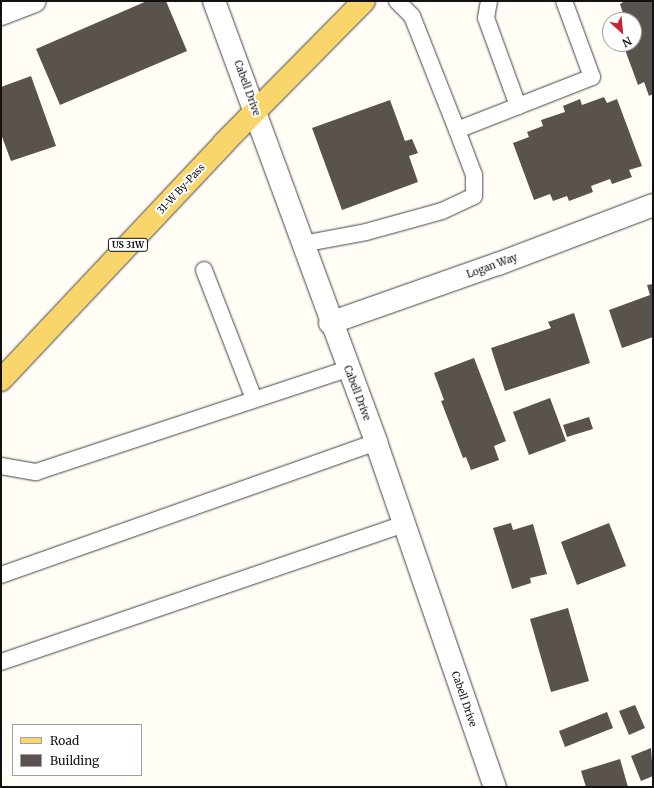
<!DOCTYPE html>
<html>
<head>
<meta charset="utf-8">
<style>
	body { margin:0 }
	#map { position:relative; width:654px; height:788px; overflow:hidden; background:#fffdf5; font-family:Merriweather,serif }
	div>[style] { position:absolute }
	.building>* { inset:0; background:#5a524d }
	.roads { filter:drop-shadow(0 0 1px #444) drop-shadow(0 0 1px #444) }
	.lane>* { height:16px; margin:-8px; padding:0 8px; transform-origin:8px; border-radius:8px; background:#fff }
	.street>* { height:22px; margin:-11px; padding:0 11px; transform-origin:11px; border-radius:11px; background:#fff }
	.primary>* { height:22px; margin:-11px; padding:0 11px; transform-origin:11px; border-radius:11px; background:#f9d66b }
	span { translate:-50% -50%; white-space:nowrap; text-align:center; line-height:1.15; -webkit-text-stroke:4px #fff; paint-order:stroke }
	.shield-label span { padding:1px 3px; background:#fff; border:1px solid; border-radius:3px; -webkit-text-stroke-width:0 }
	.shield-label { font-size:9px; color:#111; font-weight:700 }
	.street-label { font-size:10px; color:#111 }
	.frame { position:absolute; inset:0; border:2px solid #111; pointer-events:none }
	.legend { position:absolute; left:12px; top:724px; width:130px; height:52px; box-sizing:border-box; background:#fff; border:1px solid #a0a0a0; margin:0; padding:5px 7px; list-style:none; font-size:12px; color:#111 }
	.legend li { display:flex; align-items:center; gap:8px; height:20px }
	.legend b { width:20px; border:1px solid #a0a0a0 }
	.north { position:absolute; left:602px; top:12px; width:40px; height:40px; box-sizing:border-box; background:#fff; border:1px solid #a0a0a0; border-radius:50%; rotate:153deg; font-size:11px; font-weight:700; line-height:16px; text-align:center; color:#111 }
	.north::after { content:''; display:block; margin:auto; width:14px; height:18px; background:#c4262e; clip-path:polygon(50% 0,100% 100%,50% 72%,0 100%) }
</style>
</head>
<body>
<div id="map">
	<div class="building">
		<div style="clip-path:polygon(147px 1px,166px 1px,187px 51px,60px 105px,36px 49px)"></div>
		<div style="clip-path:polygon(625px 1px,653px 1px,653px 94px,649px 96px,644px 82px,638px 85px,624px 47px,634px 44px,634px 20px,622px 20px,625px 19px,620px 4px)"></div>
		<div style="clip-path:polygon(31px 76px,56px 146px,11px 161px,1px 134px,1px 87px)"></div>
		<div style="clip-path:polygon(604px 97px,607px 103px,617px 99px,642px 166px,629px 170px,632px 177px,612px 184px,610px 179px,591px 186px,593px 192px,569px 201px,567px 196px,553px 201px,550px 194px,534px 200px,513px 143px,529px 137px,527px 132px,543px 126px,541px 120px,565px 112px,563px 106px,580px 99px,582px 105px)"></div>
		<div style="clip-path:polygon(390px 100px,405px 141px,412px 139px,418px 153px,409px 156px,418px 182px,342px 210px,312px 128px)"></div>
		<div style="clip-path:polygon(653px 284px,653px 337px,622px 348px,609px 310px,650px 295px,647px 285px)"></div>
		<div style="clip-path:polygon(574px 313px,590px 363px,505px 391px,491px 348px,551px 328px,548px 322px)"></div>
		<div style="clip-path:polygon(474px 358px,506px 441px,494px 446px,499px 460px,471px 470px,466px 457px,463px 458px,441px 401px,444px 400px,434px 373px)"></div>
		<div style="clip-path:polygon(550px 398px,566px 441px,529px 455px,513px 412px)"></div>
		<div style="clip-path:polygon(589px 417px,593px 429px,567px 437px,563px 425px)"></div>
		<div style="clip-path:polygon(511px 523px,513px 530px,533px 524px,547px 574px,530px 578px,531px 583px,512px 589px,493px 528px)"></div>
		<div style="clip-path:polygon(609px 523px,626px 566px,577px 585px,561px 542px)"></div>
		<div style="clip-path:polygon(568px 608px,589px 681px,551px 692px,530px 619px)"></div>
		<div style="clip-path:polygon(635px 705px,645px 728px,629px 735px,619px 711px)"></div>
		<div style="clip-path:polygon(607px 712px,613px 728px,565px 747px,559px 731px)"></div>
		<div style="clip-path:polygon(651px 748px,653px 776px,641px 781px,631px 756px)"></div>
		<div style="clip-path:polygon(620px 759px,628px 787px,586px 787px,581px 771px)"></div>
	</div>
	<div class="roads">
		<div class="lane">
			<div style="left:397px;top:1px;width:21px;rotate:45deg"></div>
			<div style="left:412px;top:16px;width:123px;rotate:68.5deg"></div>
			<div style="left:457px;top:130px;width:145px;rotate:-21.4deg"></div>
			<div style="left:592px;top:77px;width:81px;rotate:-110.2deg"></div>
			<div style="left:489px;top:1px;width:17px;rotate:100deg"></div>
			<div style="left:486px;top:18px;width:94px;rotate:70deg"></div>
			<div style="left:302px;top:244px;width:65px;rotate:-10.6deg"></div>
			<div style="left:366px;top:232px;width:79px;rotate:-15.4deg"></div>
			<div style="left:442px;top:211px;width:35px;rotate:-25deg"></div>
			<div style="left:474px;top:196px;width:21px;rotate:-90deg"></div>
			<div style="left:474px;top:175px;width:48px;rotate:-110.7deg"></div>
			<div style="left:204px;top:270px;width:138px;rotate:68.8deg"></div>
			<div style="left:1px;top:466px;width:36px;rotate:10deg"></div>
			<div style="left:36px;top:472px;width:328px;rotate:-18.3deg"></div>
			<div style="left:1px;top:575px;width:398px;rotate:-19.5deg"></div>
			<div style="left:1px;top:662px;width:425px;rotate:-18.9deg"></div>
		</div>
		<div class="street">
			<div style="left:214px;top:1px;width:470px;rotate:69.8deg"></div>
			<div style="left:376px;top:442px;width:365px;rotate:71deg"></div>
			<div style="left:1px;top:14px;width:36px;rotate:-21deg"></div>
			<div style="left:330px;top:323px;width:178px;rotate:-19.4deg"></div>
			<div style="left:498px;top:264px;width:166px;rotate:-20.8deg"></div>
		</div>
		<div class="primary">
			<div style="left:1px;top:380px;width:325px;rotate:-46.7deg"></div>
			<div style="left:224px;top:143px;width:199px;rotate:-45.4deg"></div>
		</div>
	</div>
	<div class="shield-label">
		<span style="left:128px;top:245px">US 31W</span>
	</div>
	<div class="street-label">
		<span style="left:247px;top:88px;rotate:70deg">Cabell Drive</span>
		<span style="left:181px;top:189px;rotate:-47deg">31-W By-Pass</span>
		<span style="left:492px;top:266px;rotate:-20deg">Logan Way</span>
		<span style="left:357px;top:393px;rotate:69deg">Cabell Drive</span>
		<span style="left:464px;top:699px;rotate:71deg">Cabell Drive</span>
	</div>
	<div class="frame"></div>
	<ul class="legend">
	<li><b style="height:5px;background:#f9d66b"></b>Road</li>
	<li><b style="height:11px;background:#5a524d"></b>Building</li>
	</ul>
	<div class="north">N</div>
</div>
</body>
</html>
